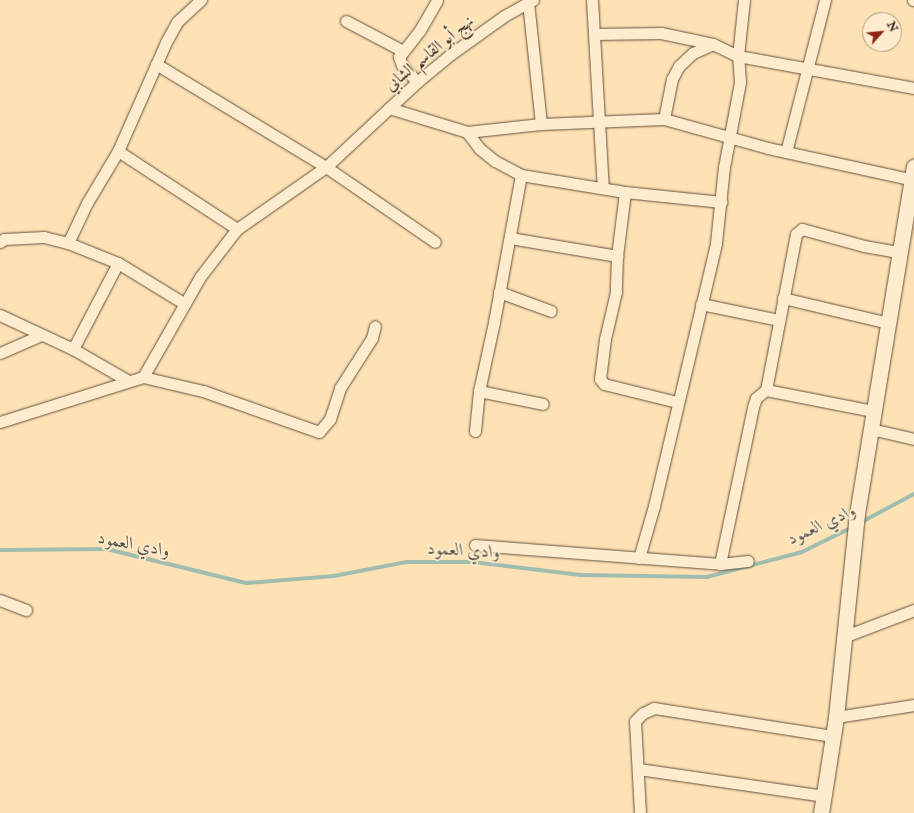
<!DOCTYPE html>
<html>
<head>
<meta charset="utf-8">
<style>
	body { margin:0 }
	#map { position:relative; width:914px; height:813px; overflow:hidden; background:#fee1b4; font-family:"IM FELL Double Pica",Amiri,serif }
	div>[style] { position:absolute }
	.stream>* { height:3.5px; margin:-1.75px; padding:0 1.75px; transform-origin:1.75px; border-radius:1.75px; background:#a0bdb0 }
	.roads { filter:drop-shadow(0 0 1px #65523e) drop-shadow(0 0 1px #65523e) }
	.street>* { height:11px; margin:-5.5px; padding:0 5.5px; transform-origin:5.5px; border-radius:5.5px; background:#feecce }
	.secondary>* { height:15px; margin:-7.5px; padding:0 7.5px; transform-origin:7.5px; border-radius:7.5px; background:#feecce }
	span { translate:-50% -50%; white-space:nowrap; text-align:center; line-height:1.15; -webkit-text-stroke:3.5px #feecce; paint-order:stroke }
	.street-label { font-size:17px; color:#322316 }
	.water-label { font-size:18px; color:#535144; font-style:italic }
	.north { position:absolute; left:862px; top:12px; width:40px; height:40px; box-sizing:border-box; background:#feecce; border:1px solid #ac9c84; border-radius:50%; rotate:63deg; font-size:11px; font-weight:700; line-height:16px; text-align:center; color:#322316 }
	.north::after { content:''; display:block; margin:auto; width:14px; height:18px; background:#8f2418; clip-path:polygon(50% 0,100% 100%,50% 72%,0 100%) }
</style>
</head>
<body>
<div id="map">
	<div class="stream">
		<div style="left:860px;top:523px;width:61px;rotate:-28.2deg"></div>
		<div style="left:0;top:550px;width:107px;rotate:-0.5deg"></div>
		<div style="left:107px;top:549px;width:144px;rotate:13.7deg"></div>
		<div style="left:247px;top:583px;width:87px;rotate:-4.6deg"></div>
		<div style="left:334px;top:576px;width:74px;rotate:-10.9deg"></div>
		<div style="left:407px;top:562px;width:66px"></div>
		<div style="left:473px;top:562px;width:108px;rotate:6.9deg"></div>
		<div style="left:580px;top:575px;width:127px;rotate:0.9deg"></div>
		<div style="left:707px;top:577px;width:98px;rotate:-14.7deg"></div>
		<div style="left:802px;top:552px;width:55px;rotate:-26.1deg"></div>
	</div>
	<div class="roads">
		<div class="street">
			<div style="left:592px;top:0;width:188px;rotate:86.7deg"></div>
			<div style="left:913px;top:0;width:1px"></div>
			<div style="left:528px;top:2px;width:123px;rotate:83.9deg"></div>
			<div style="left:346px;top:21px;width:64px;rotate:27.8deg"></div>
			<div style="left:594px;top:34px;width:67px;rotate:-0.9deg"></div>
			<div style="left:661px;top:33px;width:53px;rotate:11.9deg"></div>
			<div style="left:713px;top:44px;width:28px;rotate:26deg"></div>
			<div style="left:738px;top:56px;width:179px;rotate:10.3deg"></div>
			<div style="left:156px;top:64px;width:199px;rotate:31.2deg"></div>
			<div style="left:326px;top:167px;width:132px;rotate:34.5deg"></div>
			<div style="left:417px;top:82px;width:23px;rotate:-131deg"></div>
			<div style="left:402px;top:65px;width:9px;rotate:-111deg"></div>
			<div style="left:399px;top:57px;width:34px;rotate:-52deg"></div>
			<div style="left:420px;top:30px;width:34px;rotate:-60deg"></div>
			<div style="left:389px;top:108px;width:82px;rotate:17.1deg"></div>
			<div style="left:467px;top:132px;width:74px;rotate:-6.2deg"></div>
			<div style="left:541px;top:124px;width:123px;rotate:-2.3deg"></div>
			<div style="left:664px;top:119px;width:108px;rotate:15.6deg"></div>
			<div style="left:768px;top:148px;width:149px;rotate:12.4deg"></div>
			<div style="left:664px;top:119px;width:41px;rotate:-78.7deg"></div>
			<div style="left:672px;top:79px;width:15px;rotate:-62deg"></div>
			<div style="left:679px;top:66px;width:19px;rotate:-43deg"></div>
			<div style="left:693px;top:53px;width:22px;rotate:-24deg"></div>
			<div style="left:467px;top:132px;width:21px;rotate:53deg"></div>
			<div style="left:480px;top:149px;width:19px;rotate:39deg"></div>
			<div style="left:495px;top:161px;width:30px;rotate:28deg"></div>
			<div style="left:521px;top:175px;width:105px;rotate:9.3deg"></div>
			<div style="left:625px;top:192px;width:97px;rotate:5.9deg"></div>
			<div style="left:118px;top:151px;width:119px;rotate:-66.2deg"></div>
			<div style="left:166px;top:42px;width:23px;rotate:-61deg"></div>
			<div style="left:177px;top:22px;width:33px;rotate:-43deg"></div>
			<div style="left:786px;top:152px;width:157px;rotate:-75.6deg"></div>
			<div style="left:625px;top:192px;width:64px;rotate:97.1deg"></div>
			<div style="left:617px;top:256px;width:36px;rotate:92deg"></div>
			<div style="left:616px;top:292px;width:48px;rotate:103.2deg"></div>
			<div style="left:605px;top:339px;width:40px;rotate:97.1deg"></div>
			<div style="left:600px;top:379px;width:6px;rotate:51deg"></div>
			<div style="left:604px;top:384px;width:75px;rotate:13.9deg"></div>
			<div style="left:510px;top:238px;width:109px;rotate:9.5deg"></div>
			<div style="left:0;top:242px;width:5px;rotate:-37deg"></div>
			<div style="left:4px;top:239px;width:40px;rotate:-2.9deg"></div>
			<div style="left:44px;top:237px;width:25px;rotate:14deg"></div>
			<div style="left:499px;top:292px;width:55px;rotate:20.1deg"></div>
			<div style="left:783px;top:298px;width:109px;rotate:13.3deg"></div>
			<div style="left:185px;top:304px;width:79px;rotate:-148.5deg"></div>
			<div style="left:118px;top:263px;width:54px;rotate:-158.2deg"></div>
			<div style="left:68px;top:243px;width:44px;rotate:-64.6deg"></div>
			<div style="left:87px;top:203px;width:61px;rotate:-59.2deg"></div>
			<div style="left:118px;top:151px;width:142px;rotate:33.2deg"></div>
			<div style="left:701px;top:304px;width:80px;rotate:11.6deg"></div>
			<div style="left:0;top:315px;width:81px;rotate:25deg"></div>
			<div style="left:73px;top:349px;width:62px;rotate:29.9deg"></div>
			<div style="left:73px;top:349px;width:97px;rotate:-62.4deg"></div>
			<div style="left:0;top:353px;width:45px;rotate:-23.7deg"></div>
			<div style="left:143px;top:377px;width:62px;rotate:13.1deg"></div>
			<div style="left:203px;top:391px;width:123px;rotate:19.5deg"></div>
			<div style="left:319px;top:432px;width:17px;rotate:-50deg"></div>
			<div style="left:330px;top:419px;width:33px;rotate:-72deg"></div>
			<div style="left:340px;top:388px;width:59px;rotate:-57.4deg"></div>
			<div style="left:372px;top:338px;width:12px;rotate:-76deg"></div>
			<div style="left:766px;top:390px;width:109px;rotate:11.1deg"></div>
			<div style="left:479px;top:391px;width:65px;rotate:11.5deg"></div>
			<div style="left:0;top:422px;width:150px;rotate:-17.5deg"></div>
			<div style="left:143px;top:377px;width:115px;rotate:-60.3deg"></div>
			<div style="left:200px;top:277px;width:61px;rotate:-52.4deg"></div>
			<div style="left:237px;top:229px;width:108px;rotate:-34.9deg"></div>
			<div style="left:326px;top:167px;width:125px;rotate:-43deg"></div>
			<div style="left:417px;top:82px;width:44px;rotate:-39.5deg"></div>
			<div style="left:451px;top:54px;width:65px;rotate:-35.6deg"></div>
			<div style="left:504px;top:16px;width:33px;rotate:-29deg"></div>
			<div style="left:871px;top:429px;width:44px;rotate:13.1deg"></div>
			<div style="left:475px;top:431px;width:40px;rotate:-84.3deg"></div>
			<div style="left:479px;top:391px;width:71px;rotate:-77.7deg"></div>
			<div style="left:494px;top:322px;width:149px;rotate:-79.6deg"></div>
			<div style="left:475px;top:545px;width:246px;rotate:4.4deg"></div>
			<div style="left:720px;top:564px;width:28px;rotate:-6deg"></div>
			<div style="left:639px;top:558px;width:54px;rotate:-73.9deg"></div>
			<div style="left:654px;top:506px;width:270px;rotate:-76.7deg"></div>
			<div style="left:716px;top:243px;width:76px;rotate:-84deg"></div>
			<div style="left:724px;top:167px;width:86px;rotate:-79.3deg"></div>
			<div style="left:740px;top:82px;width:26px;rotate:-94deg"></div>
			<div style="left:738px;top:56px;width:56px;rotate:-83.9deg"></div>
			<div style="left:720px;top:564px;width:160px;rotate:-78.1deg"></div>
			<div style="left:753px;top:407px;width:9px;rotate:-72deg"></div>
			<div style="left:756px;top:398px;width:13px;rotate:-39deg"></div>
			<div style="left:766px;top:390px;width:159px;rotate:-79.1deg"></div>
			<div style="left:796px;top:234px;width:8px;rotate:-40deg"></div>
			<div style="left:802px;top:229px;width:64px;rotate:15.3deg"></div>
			<div style="left:864px;top:246px;width:36px;rotate:10deg"></div>
			<div style="left:0;top:600px;width:28px;rotate:21deg"></div>
			<div style="left:843px;top:637px;width:76px;rotate:-20.8deg"></div>
			<div style="left:836px;top:717px;width:79px;rotate:-8.7deg"></div>
			<div style="left:639px;top:769px;width:187px;rotate:8.3deg"></div>
			<div style="left:640px;top:813px;width:92px;rotate:-93.1deg"></div>
			<div style="left:635px;top:721px;width:11px;rotate:-45deg"></div>
			<div style="left:643px;top:713px;width:12px;rotate:-24deg"></div>
			<div style="left:654px;top:708px;width:180px;rotate:8.9deg"></div>
		</div>
		<div class="secondary">
			<div style="left:821px;top:813px;width:97px;rotate:-81.1deg"></div>
			<div style="left:836px;top:717px;width:204px;rotate:-84.1deg"></div>
			<div style="left:857px;top:514px;width:352px;rotate:-80.7deg"></div>
		</div>
	</div>
	<div class="street-label">
		<span style="left:429px;top:53px;rotate:-39deg">نهج أبو القاسم الشابي</span>
	</div>
	<div class="water-label">
		<span style="left:822px;top:525px;rotate:-25deg">وادي العمود</span>
		<span style="left:134px;top:545px;rotate:11deg">وادي العمود</span>
		<span style="left:464px;top:551px;rotate:3deg">وادي العمود</span>
	</div>
	<div class="north">N</div>
</div>
</body>
</html>
